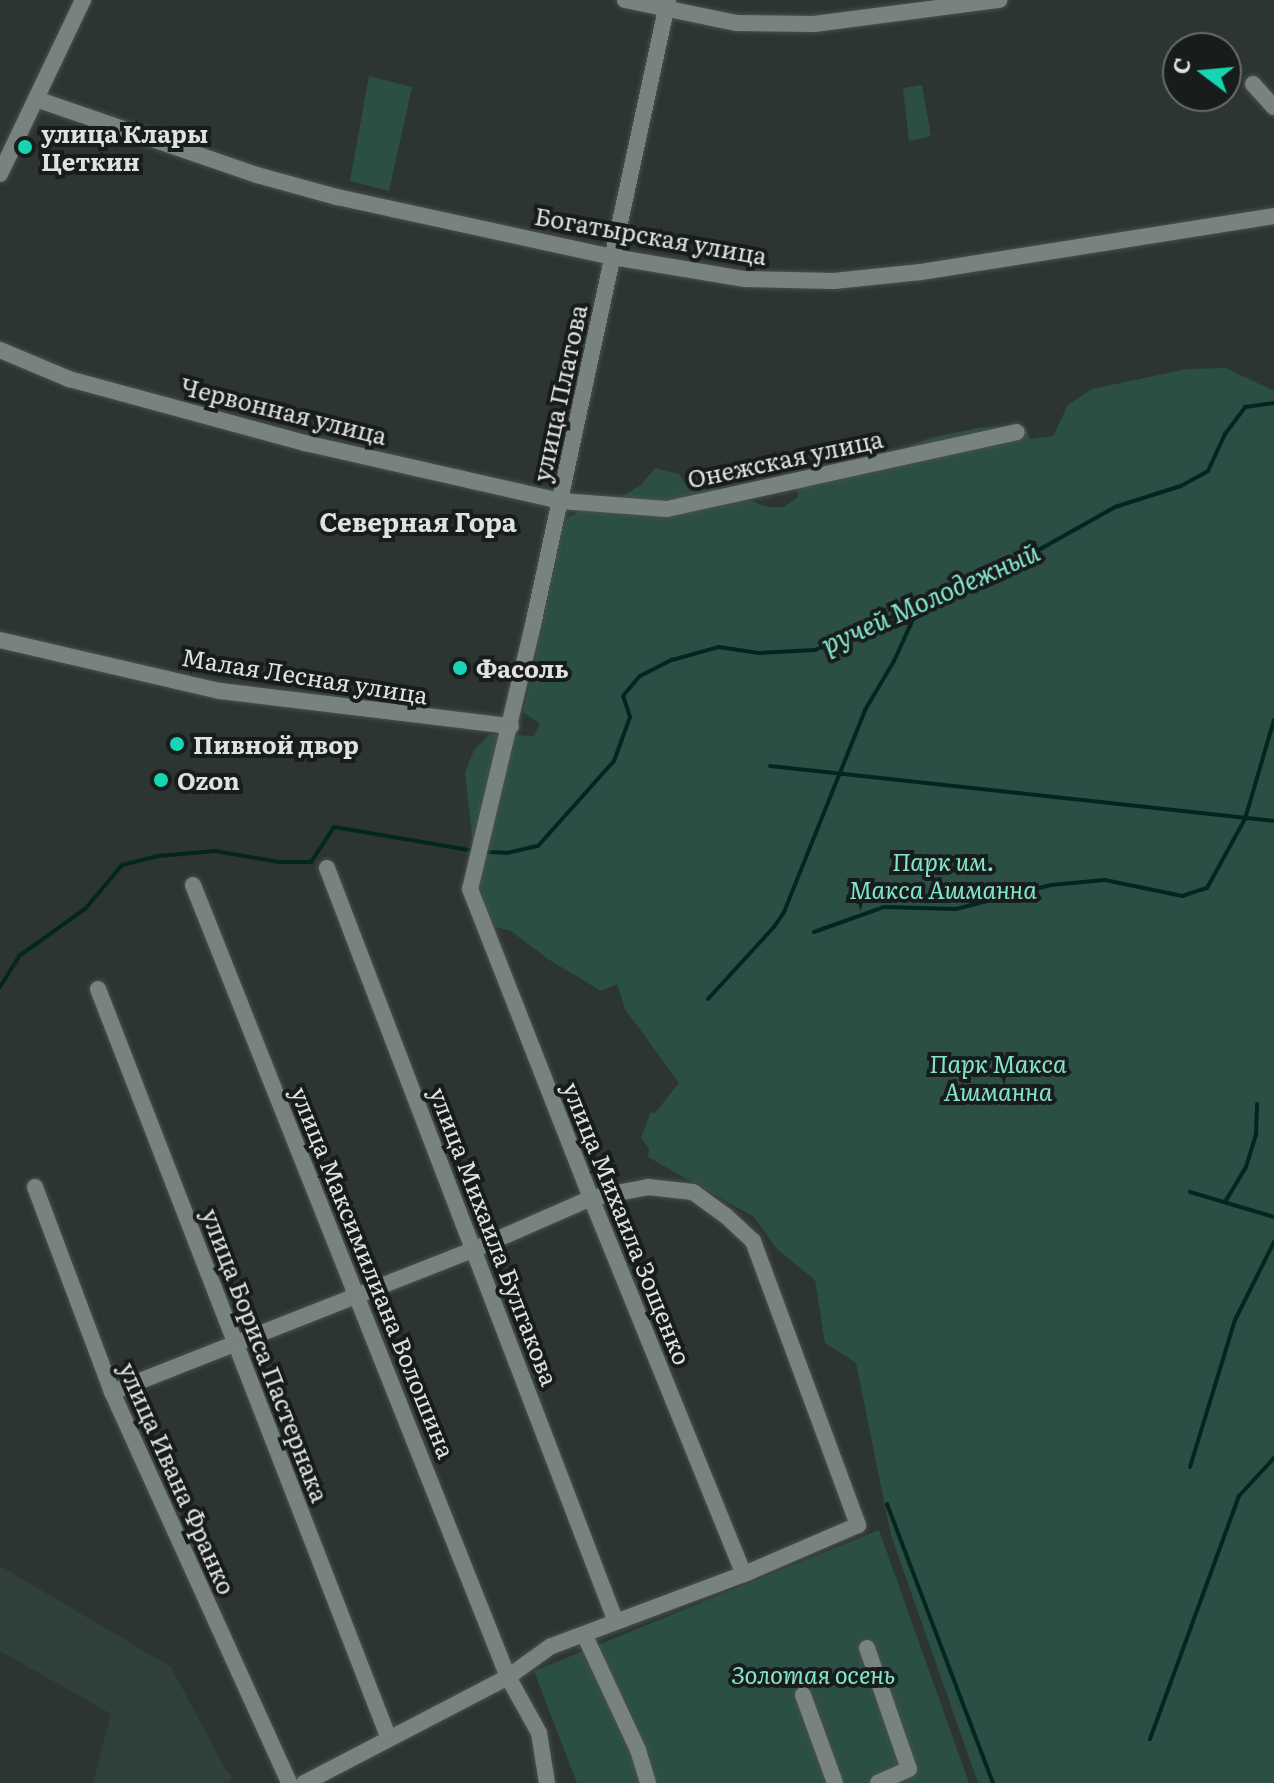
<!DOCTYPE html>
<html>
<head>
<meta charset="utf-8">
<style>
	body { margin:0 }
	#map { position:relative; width:1274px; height:1783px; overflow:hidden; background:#2d3533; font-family:Literata,serif }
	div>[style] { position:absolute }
	.built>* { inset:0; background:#30403c }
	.green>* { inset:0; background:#2b4f45 }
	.stream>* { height:4px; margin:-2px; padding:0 2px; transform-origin:2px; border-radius:2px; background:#03261e }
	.roads { filter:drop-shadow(0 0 2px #49504e) drop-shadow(0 0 2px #49504e) }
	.minor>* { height:16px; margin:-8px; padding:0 8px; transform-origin:8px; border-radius:8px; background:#78837f }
	.dots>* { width:22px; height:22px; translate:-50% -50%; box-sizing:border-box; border:4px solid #181c1b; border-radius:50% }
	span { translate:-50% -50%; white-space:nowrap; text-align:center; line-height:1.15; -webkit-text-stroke:8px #181c1b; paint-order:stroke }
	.poi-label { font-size:24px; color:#dee3e1; font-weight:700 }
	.left { translate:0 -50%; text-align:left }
	.street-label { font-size:24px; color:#dee3e1 }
	.park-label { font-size:24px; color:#82e4cb; font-style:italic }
	.neighbourhood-label { font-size:26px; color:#dee3e1; font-weight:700 }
	.water-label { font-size:26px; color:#84e7cd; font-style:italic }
	.north { position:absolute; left:1162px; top:32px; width:80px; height:80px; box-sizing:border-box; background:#181c1b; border:2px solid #676c6a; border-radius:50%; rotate:286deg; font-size:22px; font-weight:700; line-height:32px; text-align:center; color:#dee3e1 }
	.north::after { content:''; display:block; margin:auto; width:28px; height:36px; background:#17d5b2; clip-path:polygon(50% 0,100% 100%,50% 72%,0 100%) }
</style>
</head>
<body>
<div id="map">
	<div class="built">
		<div style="clip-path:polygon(0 1566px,171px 1667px,225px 1769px,232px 1775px,230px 1783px,93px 1783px,111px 1714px,0 1651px)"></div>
	</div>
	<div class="green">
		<div style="clip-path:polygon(369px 76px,412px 87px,389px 191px,350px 181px)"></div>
		<div style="clip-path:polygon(922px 85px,931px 136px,909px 141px,903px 88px)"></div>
		<div style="clip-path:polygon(1226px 368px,1274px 391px,1274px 1783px,978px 1783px,891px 1535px,856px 1363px,825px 1343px,815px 1280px,777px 1249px,754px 1217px,648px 1157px,649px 1148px,641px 1138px,651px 1112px,655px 1113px,679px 1083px,625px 1009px,617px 984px,601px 991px,548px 959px,511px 931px,491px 926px,473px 908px,472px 834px,465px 773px,474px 750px,490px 734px,534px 736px,540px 724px,523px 712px,565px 519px,580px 511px,597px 511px,641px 485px,655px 468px,679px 474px,690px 491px,716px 488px,768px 507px,784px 507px,798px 497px,795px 474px,881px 457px,930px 438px,977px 428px,1024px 425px,1030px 439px,1053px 436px,1068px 405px,1092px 389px,1187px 369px)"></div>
		<div style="clip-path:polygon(879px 1530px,969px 1783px,577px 1783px,534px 1671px)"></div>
	</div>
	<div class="stream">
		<div style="left:770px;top:766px;width:507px;rotate:6.23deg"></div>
		<div style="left:484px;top:852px;width:23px;rotate:2deg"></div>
		<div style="left:507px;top:853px;width:32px;rotate:-13deg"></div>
		<div style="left:538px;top:846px;width:114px;rotate:-48.2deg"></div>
		<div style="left:614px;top:761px;width:47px;rotate:-70deg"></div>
		<div style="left:630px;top:717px;width:22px;rotate:-108deg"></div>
		<div style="left:623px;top:696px;width:26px;rotate:-50deg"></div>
		<div style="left:640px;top:676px;width:36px;rotate:-27deg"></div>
		<div style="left:672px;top:660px;width:49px;rotate:-15.5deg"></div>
		<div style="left:719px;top:647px;width:40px;rotate:8.5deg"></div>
		<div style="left:759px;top:653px;width:56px;rotate:-3.1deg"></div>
		<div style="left:815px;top:650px;width:212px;rotate:-23.3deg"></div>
		<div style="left:1010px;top:566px;width:120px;rotate:-29.3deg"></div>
		<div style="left:1115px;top:507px;width:69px;rotate:-17.7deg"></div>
		<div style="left:1181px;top:486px;width:31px;rotate:-29deg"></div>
		<div style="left:1208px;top:471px;width:41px;rotate:-65.3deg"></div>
		<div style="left:1225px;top:434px;width:34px;rotate:-53deg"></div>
		<div style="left:1245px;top:407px;width:29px;rotate:-8deg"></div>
		<div style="left:814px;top:932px;width:74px;rotate:-19.7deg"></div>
		<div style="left:884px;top:907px;width:72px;rotate:1.6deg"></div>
		<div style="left:956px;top:909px;width:98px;rotate:-14.2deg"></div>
		<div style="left:1051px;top:885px;width:54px;rotate:-5.3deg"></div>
		<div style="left:1105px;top:880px;width:79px;rotate:11.7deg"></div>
		<div style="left:1182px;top:896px;width:26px;rotate:-18deg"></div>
		<div style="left:1207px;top:888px;width:79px;rotate:-61.2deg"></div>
		<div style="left:1245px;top:819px;width:103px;rotate:-73.7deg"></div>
		<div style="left:0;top:987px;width:36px;rotate:-58deg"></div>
		<div style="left:19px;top:956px;width:81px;rotate:-35.5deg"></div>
		<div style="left:85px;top:909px;width:57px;rotate:-49.9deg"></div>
		<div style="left:122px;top:865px;width:38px;rotate:-14deg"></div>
		<div style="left:159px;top:856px;width:56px;rotate:-5.1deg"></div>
		<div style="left:215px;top:851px;width:65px;rotate:9.8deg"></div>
		<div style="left:279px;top:862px;width:32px"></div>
		<div style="left:311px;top:862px;width:42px;rotate:-56.7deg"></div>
		<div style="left:334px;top:827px;width:143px;rotate:9.7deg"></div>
		<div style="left:708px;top:999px;width:98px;rotate:-47.5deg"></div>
		<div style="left:774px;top:927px;width:18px;rotate:-56deg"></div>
		<div style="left:784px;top:912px;width:218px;rotate:-68.1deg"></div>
		<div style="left:865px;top:710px;width:57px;rotate:-59.4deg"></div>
		<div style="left:894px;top:661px;width:63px;rotate:-65.5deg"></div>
		<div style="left:1190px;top:1192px;width:88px;rotate:16.6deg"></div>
		<div style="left:1225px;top:1202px;width:41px;rotate:-59deg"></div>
		<div style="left:1246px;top:1167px;width:34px;rotate:-73deg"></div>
		<div style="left:1256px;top:1135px;width:31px;rotate:-88deg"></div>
		<div style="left:1190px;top:1467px;width:154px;rotate:-73deg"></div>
		<div style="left:1235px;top:1320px;width:87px;rotate:-63.4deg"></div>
		<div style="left:887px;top:1504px;width:298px;rotate:69.2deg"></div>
		<div style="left:1150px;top:1739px;width:259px;rotate:-69.9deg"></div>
		<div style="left:1239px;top:1496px;width:52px;rotate:-47.4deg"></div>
	</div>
	<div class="roads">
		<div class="minor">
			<div style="left:625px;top:0;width:113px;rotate:11.7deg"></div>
			<div style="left:736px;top:23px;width:78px;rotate:0.7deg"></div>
			<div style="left:814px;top:24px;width:187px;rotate:-7.4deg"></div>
			<div style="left:668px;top:0;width:639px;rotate:102.19deg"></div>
			<div style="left:533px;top:625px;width:271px;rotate:103.4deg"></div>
			<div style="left:470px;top:889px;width:332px;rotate:68.6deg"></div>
			<div style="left:591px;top:1198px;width:406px;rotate:67.9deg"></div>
			<div style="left:1253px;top:84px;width:31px;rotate:48deg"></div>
			<div style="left:36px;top:99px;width:234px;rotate:19deg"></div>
			<div style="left:257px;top:175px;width:83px;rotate:15.4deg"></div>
			<div style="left:337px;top:197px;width:282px;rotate:12.3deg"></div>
			<div style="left:613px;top:257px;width:134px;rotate:9.5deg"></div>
			<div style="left:745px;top:279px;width:89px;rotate:1.3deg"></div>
			<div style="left:834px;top:281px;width:87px;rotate:-5.9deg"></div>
			<div style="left:921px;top:272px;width:357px;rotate:-9deg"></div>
			<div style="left:0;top:174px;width:193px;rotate:-64.5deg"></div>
			<div style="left:0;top:350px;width:75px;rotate:22.8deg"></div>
			<div style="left:69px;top:379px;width:245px;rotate:15.2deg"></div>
			<div style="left:305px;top:443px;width:262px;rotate:12.8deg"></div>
			<div style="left:561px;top:501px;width:106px;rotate:4.3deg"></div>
			<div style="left:667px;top:509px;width:358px;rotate:-12.4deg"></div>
			<div style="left:0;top:640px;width:226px;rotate:13.1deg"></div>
			<div style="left:220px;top:691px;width:293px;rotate:6.9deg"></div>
			<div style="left:327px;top:868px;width:807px;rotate:69.03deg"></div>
			<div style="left:193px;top:885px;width:852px;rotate:68.31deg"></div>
			<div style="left:508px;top:1677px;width:64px;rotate:61deg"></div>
			<div style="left:539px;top:1733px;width:51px;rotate:80.9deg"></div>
			<div style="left:98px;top:989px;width:804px;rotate:68.79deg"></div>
			<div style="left:35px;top:1187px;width:219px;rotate:69.4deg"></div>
			<div style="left:112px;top:1392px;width:429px;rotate:65.6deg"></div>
			<div style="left:112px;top:1392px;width:390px;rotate:-21.5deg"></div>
			<div style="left:475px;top:1249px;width:127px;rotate:-23.7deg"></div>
			<div style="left:591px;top:1198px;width:58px;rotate:-10.9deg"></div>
			<div style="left:648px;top:1187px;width:45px;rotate:6.3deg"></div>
			<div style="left:693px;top:1192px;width:39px;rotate:36deg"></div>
			<div style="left:725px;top:1215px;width:38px;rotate:43deg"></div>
			<div style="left:753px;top:1241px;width:303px;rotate:69.7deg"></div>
			<div style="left:858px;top:1525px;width:124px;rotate:156.7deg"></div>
			<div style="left:744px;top:1574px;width:206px;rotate:159.5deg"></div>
			<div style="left:551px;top:1646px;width:53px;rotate:144.2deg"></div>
			<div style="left:508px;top:1677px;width:230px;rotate:152.5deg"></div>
			<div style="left:584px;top:1634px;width:128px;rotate:65deg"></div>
			<div style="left:638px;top:1750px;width:34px;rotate:73deg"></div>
			<div style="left:867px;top:1648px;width:128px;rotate:70.9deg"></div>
			<div style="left:909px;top:1769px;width:34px;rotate:156deg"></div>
			<div style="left:803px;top:1695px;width:94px;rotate:70deg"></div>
		</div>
	</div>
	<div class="dots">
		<div style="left:25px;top:147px;background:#17d5b2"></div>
		<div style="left:460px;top:668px;background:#17d5b2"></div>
		<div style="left:177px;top:744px;background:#17d5b2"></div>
		<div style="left:161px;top:780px;background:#17d5b2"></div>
	</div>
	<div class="poi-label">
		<span class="left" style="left:41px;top:147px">улица Клары<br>Цеткин</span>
		<span class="left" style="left:476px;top:668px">Фасоль</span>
		<span class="left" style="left:193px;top:744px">Пивной двор</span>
		<span class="left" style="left:177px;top:780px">Ozon</span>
	</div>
	<div class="street-label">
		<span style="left:651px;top:235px;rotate:10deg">Богатырская улица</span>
		<span style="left:559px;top:393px;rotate:-78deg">улица Платова</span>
		<span style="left:284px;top:410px;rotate:14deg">Червонная улица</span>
		<span style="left:785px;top:458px;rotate:-12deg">Онежская улица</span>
		<span style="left:305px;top:675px;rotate:9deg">Малая Лесная улица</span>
		<span style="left:628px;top:1223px;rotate:68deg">улица Михаила Зощенко</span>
		<span style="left:495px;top:1236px;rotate:69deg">улица Михаила Булгакова</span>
		<span style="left:374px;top:1272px;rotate:68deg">улица Максимилиана Волошина</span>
		<span style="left:266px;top:1355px;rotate:69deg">улица Бориса Пастернака</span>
		<span style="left:178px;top:1478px;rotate:66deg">улица Ивана Франко</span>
	</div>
	<div class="park-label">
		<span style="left:943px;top:875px">Парк им.<br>Макса Ашманна</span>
		<span style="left:998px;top:1077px">Парк Макса<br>Ашманна</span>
		<span style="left:813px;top:1674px">Золотая осень</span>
	</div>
	<div class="neighbourhood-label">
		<span style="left:418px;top:521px">Северная Гора</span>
	</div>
	<div class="water-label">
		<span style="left:930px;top:597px;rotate:-24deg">ручей Молодежный</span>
	</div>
	<div class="north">С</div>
</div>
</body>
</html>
